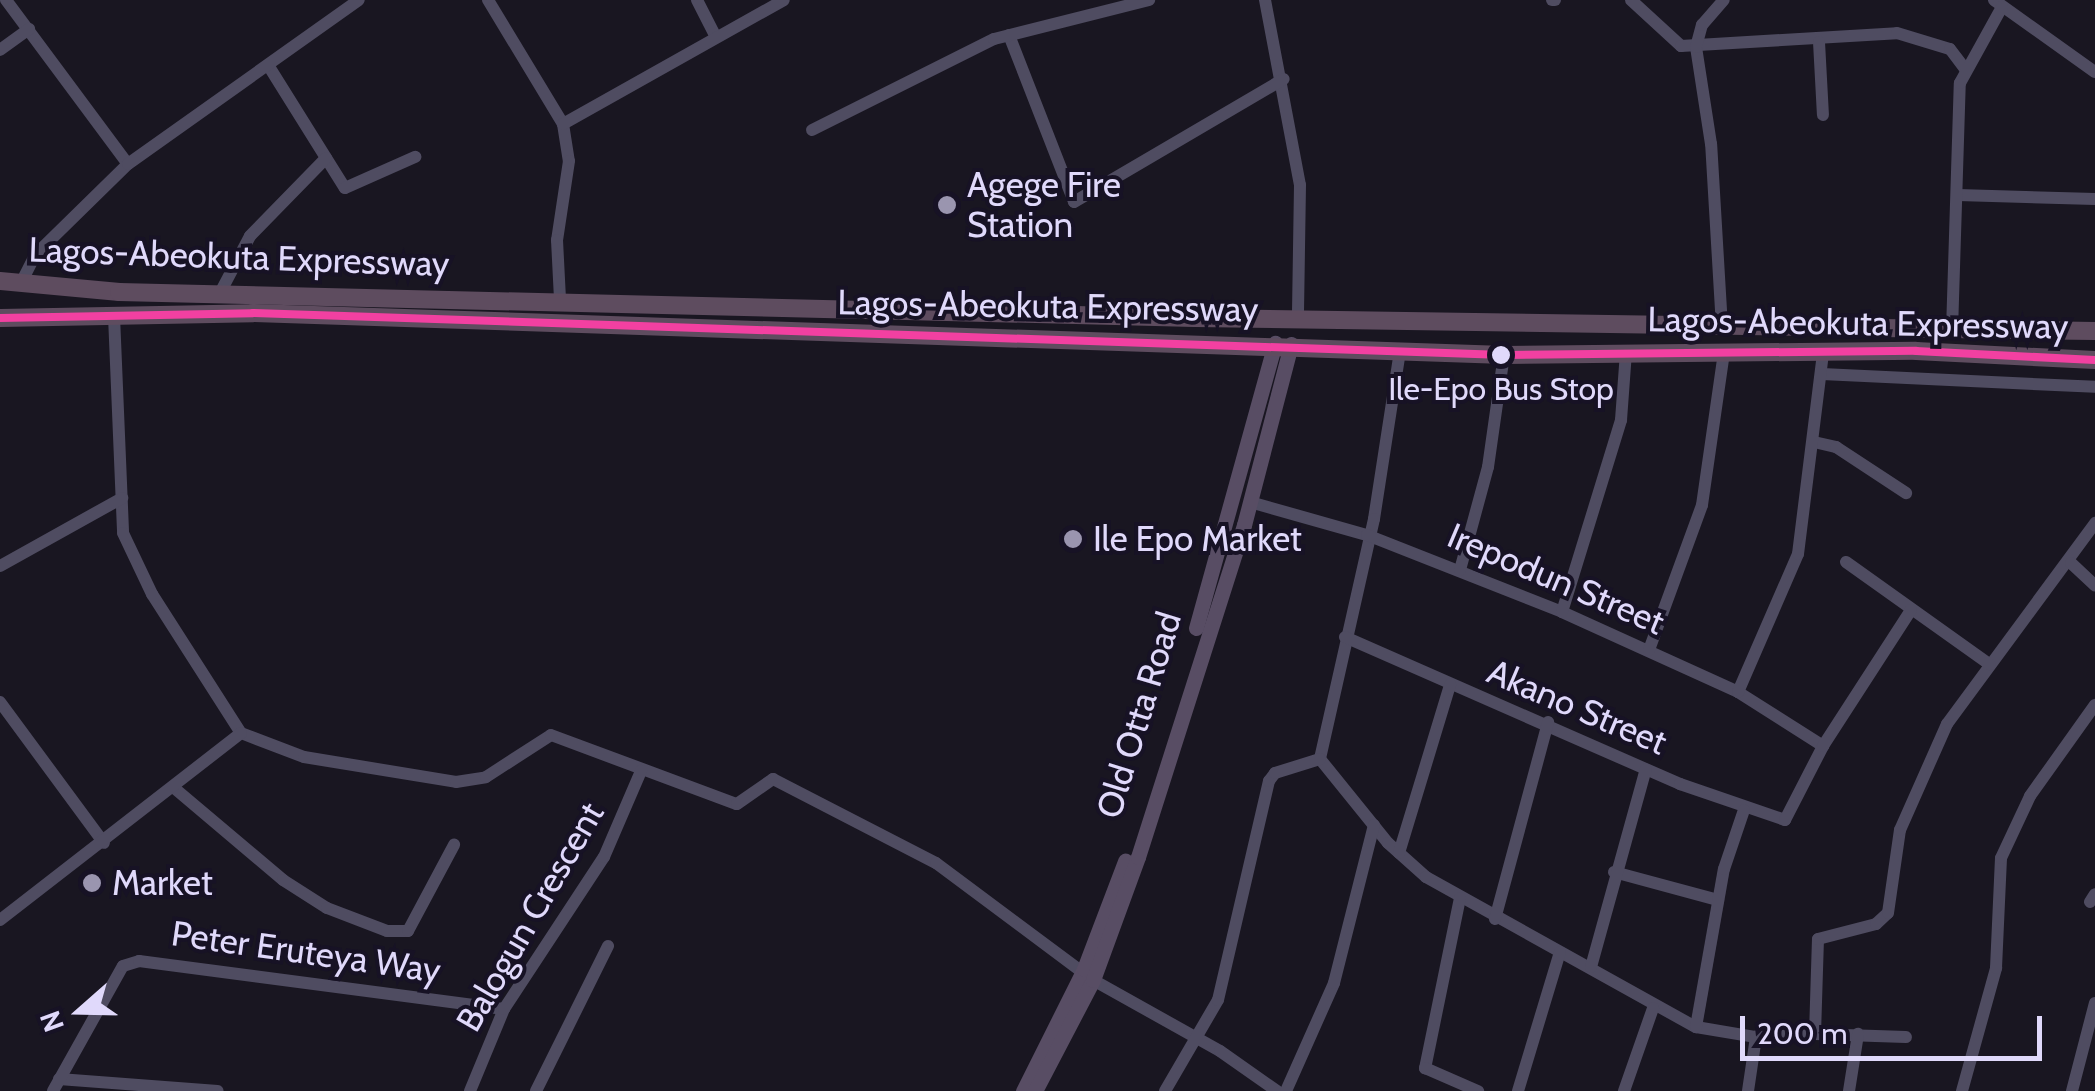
<!DOCTYPE html>
<html>
<head>
<meta charset="utf-8">
<style>
	body { margin:0 }
	#map { position:relative; width:2095px; height:1091px; overflow:hidden; background:#191621; font-family:Cabin,sans-serif }
	div>[style] { position:absolute }
	.minor>* { height:12px; margin:-6px; padding:0 6px; transform-origin:6px; border-radius:6px; background:#4f4c61 }
	.major>* { height:15px; margin:-7.5px; padding:0 7.5px; transform-origin:7.5px; border-radius:7.5px; background:#584d64 }
	.highway>* { height:18px; margin:-9px; padding:0 9px; transform-origin:9px; border-radius:9px; background:#5e4c5f }
	.bus-1>* { height:8px; margin:-4px; padding:0 4px; transform-origin:4px; border-radius:4px; background:#f240a1 }
	.dots>* { width:28px; height:28px; translate:-50% -50%; box-sizing:border-box; border:5px solid #171225; border-radius:50% }
	span { translate:-50% -50%; white-space:nowrap; text-align:center; line-height:1.15; -webkit-text-stroke:8px #171225; paint-order:stroke }
	.bus-label { font-size:32px; color:#e0d9fb }
	.poi-label { font-size:35px; color:#e0d9fb }
	.left { translate:0 -50%; text-align:left }
	.street-label { font-size:35px; color:#e0d9fb }
	.north { position:absolute; left:30px; top:961px; width:100px; height:100px; -webkit-text-stroke:8px #171225; paint-order:stroke; rotate:250deg; font-size:28px; font-weight:700; line-height:40px; text-align:center; color:#e0d9fb }
	.north::after { content:''; display:block; margin:auto; width:35px; height:45px; background:#e0d9fb; clip-path:polygon(50% 0,100% 100%,50% 72%,0 100%) }
	.scale { position:absolute; left:1740px; top:1016px; width:302px; height:45px; box-sizing:border-box; border:5px solid #e0d9fb; border-top:0; padding-left:12px; font-size:30px; line-height:35px; white-space:nowrap; color:#e0d9fb; -webkit-text-stroke:8px #171225; paint-order:stroke }
</style>
</head>
<body>
<div id="map">
	<div class="minor">
		<div style="left:6px;top:0;width:204px;rotate:53.4deg"></div>
		<div style="left:488px;top:0;width:145px;rotate:58.8deg"></div>
		<div style="left:563px;top:124px;width:37px;rotate:81deg"></div>
		<div style="left:569px;top:161px;width:80px;rotate:98.6deg"></div>
		<div style="left:557px;top:240px;width:60px;rotate:87.1deg"></div>
		<div style="left:697px;top:0;width:39px;rotate:63deg"></div>
		<div style="left:1265px;top:0;width:188px;rotate:79.3deg"></div>
		<div style="left:1300px;top:185px;width:132px;rotate:90.9deg"></div>
		<div style="left:1552px;top:0;width:3px"></div>
		<div style="left:1631px;top:0;width:68px;rotate:42.6deg"></div>
		<div style="left:1681px;top:46px;width:216px;rotate:-3.4deg"></div>
		<div style="left:1897px;top:33px;width:55px;rotate:16.8deg"></div>
		<div style="left:1950px;top:49px;width:25px;rotate:53deg"></div>
		<div style="left:1994px;top:0;width:124px;rotate:35.5deg"></div>
		<div style="left:1009px;top:35px;width:179px;rotate:68.7deg"></div>
		<div style="left:1074px;top:202px;width:243px;rotate:-30.4deg"></div>
		<div style="left:1819px;top:42px;width:73px;rotate:86.9deg"></div>
		<div style="left:0;top:50px;width:36px;rotate:-36deg"></div>
		<div style="left:268px;top:65px;width:145px;rotate:58deg"></div>
		<div style="left:345px;top:188px;width:77px;rotate:-23.9deg"></div>
		<div style="left:563px;top:124px;width:253px;rotate:-29.3deg"></div>
		<div style="left:812px;top:130px;width:203px;rotate:-26.6deg"></div>
		<div style="left:994px;top:39px;width:160px;rotate:-14.1deg"></div>
		<div style="left:1958px;top:195px;width:137px;rotate:1.7deg"></div>
		<div style="left:21px;top:283px;width:31px;rotate:-63deg"></div>
		<div style="left:35px;top:255px;width:130px;rotate:-44.4deg"></div>
		<div style="left:128px;top:164px;width:283px;rotate:-35.4deg"></div>
		<div style="left:220px;top:293px;width:64px;rotate:-62.2deg"></div>
		<div style="left:250px;top:236px;width:109px;rotate:-45.7deg"></div>
		<div style="left:114px;top:316px;width:217px;rotate:87.6deg"></div>
		<div style="left:123px;top:533px;width:68px;rotate:64.6deg"></div>
		<div style="left:152px;top:594px;width:165px;rotate:57.4deg"></div>
		<div style="left:1722px;top:327px;width:183px;rotate:-93.4deg"></div>
		<div style="left:1711px;top:144px;width:98px;rotate:-98.8deg"></div>
		<div style="left:1696px;top:47px;width:23px;rotate:-75deg"></div>
		<div style="left:1702px;top:25px;width:33px;rotate:-49deg"></div>
		<div style="left:1952px;top:331px;width:248px;rotate:-88.2deg"></div>
		<div style="left:1960px;top:83px;width:87px;rotate:-61.1deg"></div>
		<div style="left:1400px;top:351px;width:170px;rotate:98.8deg"></div>
		<div style="left:1374px;top:519px;width:246px;rotate:102.7deg"></div>
		<div style="left:1320px;top:759px;width:108px;rotate:51deg"></div>
		<div style="left:1388px;top:843px;width:51px;rotate:41.8deg"></div>
		<div style="left:1426px;top:877px;width:309px;rotate:29.1deg"></div>
		<div style="left:1696px;top:1027px;width:61px;rotate:9.5deg"></div>
		<div style="left:1756px;top:1037px;width:59px;rotate:-2.9deg"></div>
		<div style="left:1815px;top:1034px;width:95px;rotate:-88.2deg"></div>
		<div style="left:1818px;top:939px;width:60px;rotate:-14.5deg"></div>
		<div style="left:1876px;top:924px;width:16px;rotate:-43deg"></div>
		<div style="left:1888px;top:913px;width:84px;rotate:-81.8deg"></div>
		<div style="left:1900px;top:830px;width:116px;rotate:-66.1deg"></div>
		<div style="left:1947px;top:724px;width:250px;rotate:-53.6deg"></div>
		<div style="left:1822px;top:374px;width:273px;rotate:2.7deg"></div>
		<div style="left:1814px;top:442px;width:23px;rotate:13deg"></div>
		<div style="left:1836px;top:447px;width:84px;rotate:33.3deg"></div>
		<div style="left:1250px;top:502px;width:122px;rotate:15.8deg"></div>
		<div style="left:1367px;top:535px;width:210px;rotate:21.5deg"></div>
		<div style="left:1562px;top:612px;width:193px;rotate:24.4deg"></div>
		<div style="left:1738px;top:692px;width:101px;rotate:32.4deg"></div>
		<div style="left:1846px;top:562px;width:176px;rotate:35.5deg"></div>
		<div style="left:2071px;top:563px;width:33px;rotate:43deg"></div>
		<div style="left:0;top:566px;width:140px;rotate:-29.1deg"></div>
		<div style="left:1460px;top:570px;width:107px;rotate:-74.8deg"></div>
		<div style="left:1488px;top:467px;width:113px;rotate:-81.9deg"></div>
		<div style="left:1562px;top:612px;width:201px;rotate:-72.9deg"></div>
		<div style="left:1621px;top:420px;width:68px;rotate:-85.8deg"></div>
		<div style="left:1345px;top:637px;width:366px;rotate:23.7deg"></div>
		<div style="left:1680px;top:784px;width:111px;rotate:18.9deg"></div>
		<div style="left:1785px;top:820px;width:83px;rotate:-62.8deg"></div>
		<div style="left:1823px;top:746px;width:162px;rotate:-57.1deg"></div>
		<div style="left:1649px;top:650px;width:154px;rotate:-69.9deg"></div>
		<div style="left:1702px;top:505px;width:154px;rotate:-81.8deg"></div>
		<div style="left:1738px;top:692px;width:150px;rotate:-66.5deg"></div>
		<div style="left:1798px;top:554px;width:203px;rotate:-82.9deg"></div>
		<div style="left:0;top:702px;width:175px;rotate:53.6deg"></div>
		<div style="left:241px;top:733px;width:67px;rotate:20.9deg"></div>
		<div style="left:304px;top:757px;width:154px;rotate:9.3deg"></div>
		<div style="left:456px;top:782px;width:30px;rotate:-9deg"></div>
		<div style="left:486px;top:777px;width:77px;rotate:-32.9deg"></div>
		<div style="left:551px;top:735px;width:198px;rotate:20.4deg"></div>
		<div style="left:737px;top:804px;width:44px;rotate:-34.8deg"></div>
		<div style="left:773px;top:779px;width:183px;rotate:27.3deg"></div>
		<div style="left:936px;top:863px;width:196px;rotate:36.7deg"></div>
		<div style="left:1093px;top:980px;width:145px;rotate:29.2deg"></div>
		<div style="left:1220px;top:1051px;width:70px;rotate:35.1deg"></div>
		<div style="left:173px;top:787px;width:144px;rotate:40.2deg"></div>
		<div style="left:283px;top:880px;width:52px;rotate:32.5deg"></div>
		<div style="left:327px;top:908px;width:64px;rotate:21deg"></div>
		<div style="left:387px;top:931px;width:21px"></div>
		<div style="left:408px;top:931px;width:98px;rotate:-61.9deg"></div>
		<div style="left:1399px;top:853px;width:176px;rotate:-73.1deg"></div>
		<div style="left:1614px;top:872px;width:108px;rotate:15.1deg"></div>
		<div style="left:1460px;top:898px;width:174px;rotate:101.6deg"></div>
		<div style="left:1425px;top:1068px;width:58px;rotate:23.5deg"></div>
		<div style="left:2090px;top:902px;width:9px;rotate:-58deg"></div>
		<div style="left:1495px;top:919px;width:204px;rotate:-74.9deg"></div>
		<div style="left:0;top:920px;width:305px;rotate:-37.8deg"></div>
		<div style="left:1591px;top:967px;width:205px;rotate:-74.5deg"></div>
		<div style="left:1696px;top:1027px;width:160px;rotate:-80deg"></div>
		<div style="left:1724px;top:869px;width:62px;rotate:-71.3deg"></div>
		<div style="left:1815px;top:1034px;width:91px;rotate:1.9deg"></div>
		<div style="left:59px;top:1079px;width:159px;rotate:4.3deg"></div>
		<div style="left:53px;top:1091px;width:143px;rotate:-60.8deg"></div>
		<div style="left:123px;top:966px;width:17px;rotate:-17deg"></div>
		<div style="left:139px;top:961px;width:368px;rotate:7.5deg"></div>
		<div style="left:470px;top:1091px;width:89px;rotate:-67.5deg"></div>
		<div style="left:504px;top:1009px;width:182px;rotate:-56.7deg"></div>
		<div style="left:604px;top:857px;width:94px;rotate:-66.7deg"></div>
		<div style="left:536px;top:1091px;width:162px;rotate:-63.6deg"></div>
		<div style="left:1165px;top:1091px;width:105px;rotate:-59.8deg"></div>
		<div style="left:1218px;top:1000px;width:225px;rotate:-76.9deg"></div>
		<div style="left:1269px;top:781px;width:10px;rotate:-53deg"></div>
		<div style="left:1275px;top:773px;width:47px;rotate:-17.3deg"></div>
		<div style="left:1286px;top:1091px;width:118px;rotate:-66deg"></div>
		<div style="left:1334px;top:983px;width:163px;rotate:-75.8deg"></div>
		<div style="left:1518px;top:1091px;width:145px;rotate:-73.2deg"></div>
		<div style="left:1624px;top:1091px;width:88px;rotate:-70.7deg"></div>
		<div style="left:1748px;top:1091px;width:55px;rotate:-81.6deg"></div>
		<div style="left:1849px;top:1091px;width:58px;rotate:-81deg"></div>
		<div style="left:1962px;top:1091px;width:128px;rotate:-74.5deg"></div>
		<div style="left:1996px;top:968px;width:110px;rotate:-87.4deg"></div>
		<div style="left:2001px;top:858px;width:68px;rotate:-64.9deg"></div>
		<div style="left:2030px;top:796px;width:112px;rotate:-54.5deg"></div>
		<div style="left:2072px;top:1091px;width:91px;rotate:-75.4deg"></div>
	</div>
	<div class="major">
		<div style="left:1196px;top:628px;width:296px;rotate:-74.5deg"></div>
		<div style="left:1023px;top:1091px;width:136px;rotate:-63.4deg"></div>
		<div style="left:1084px;top:969px;width:116px;rotate:-69.2deg"></div>
		<div style="left:1035px;top:1091px;width:125px;rotate:-62.4deg"></div>
		<div style="left:1093px;top:980px;width:131px;rotate:-69.9deg"></div>
		<div style="left:1138px;top:857px;width:349px;rotate:-72.3deg"></div>
		<div style="left:1244px;top:525px;width:187px;rotate:-75.4deg"></div>
	</div>
	<div class="highway">
		<div style="left:0;top:281px;width:120px;rotate:5.3deg"></div>
		<div style="left:119px;top:292px;width:1076px;rotate:1.38deg"></div>
		<div style="left:1195px;top:318px;width:900px;rotate:0.83deg"></div>
		<div style="left:0;top:318px;width:253px;rotate:-1.1deg"></div>
		<div style="left:253px;top:313px;width:1252px;rotate:1.92deg"></div>
		<div style="left:1504px;top:355px;width:412px;rotate:-0.6deg"></div>
		<div style="left:1916px;top:351px;width:179px;rotate:2.9deg"></div>
	</div>
	<div class="bus-1">
		<div style="left:0;top:318px;width:253px;rotate:-1.1deg"></div>
		<div style="left:253px;top:313px;width:1252px;rotate:1.92deg"></div>
		<div style="left:1504px;top:355px;width:412px;rotate:-0.6deg"></div>
		<div style="left:1916px;top:351px;width:179px;rotate:2.9deg"></div>
	</div>
	<div class="dots">
		<div style="left:947px;top:205px;background:#9a95af"></div>
		<div style="left:1501px;top:355px;background:#e0d9fb"></div>
		<div style="left:1073px;top:539px;background:#9a95af"></div>
		<div style="left:92px;top:883px;background:#9a95af"></div>
	</div>
	<div class="bus-label">
		<span style="left:1501px;top:389px">Ile-Epo Bus Stop</span>
	</div>
	<div class="poi-label">
		<span class="left" style="left:967px;top:205px">Agege Fire<br>Station</span>
		<span class="left" style="left:1093px;top:539px">Ile Epo Market</span>
		<span class="left" style="left:112px;top:883px">Market</span>
	</div>
	<div class="street-label">
		<span style="left:239px;top:257px;rotate:2deg">Lagos-Abeokuta Expressway</span>
		<span style="left:1048px;top:306px;rotate:1deg">Lagos-Abeokuta Expressway</span>
		<span style="left:1858px;top:323px;rotate:1deg">Lagos-Abeokuta Expressway</span>
		<span style="left:1556px;top:579px;rotate:23deg">Irepodun Street</span>
		<span style="left:1577px;top:707px;rotate:23deg">Akano Street</span>
		<span style="left:1139px;top:715px;rotate:-73deg">Old Otta Road</span>
		<span style="left:530px;top:917px;rotate:-60deg">Balogun Crescent</span>
		<span style="left:306px;top:952px;rotate:8deg">Peter Eruteya Way</span>
	</div>
	<div class="north">N</div>
	<div class="scale">200 m</div>
</div>
</body>
</html>
